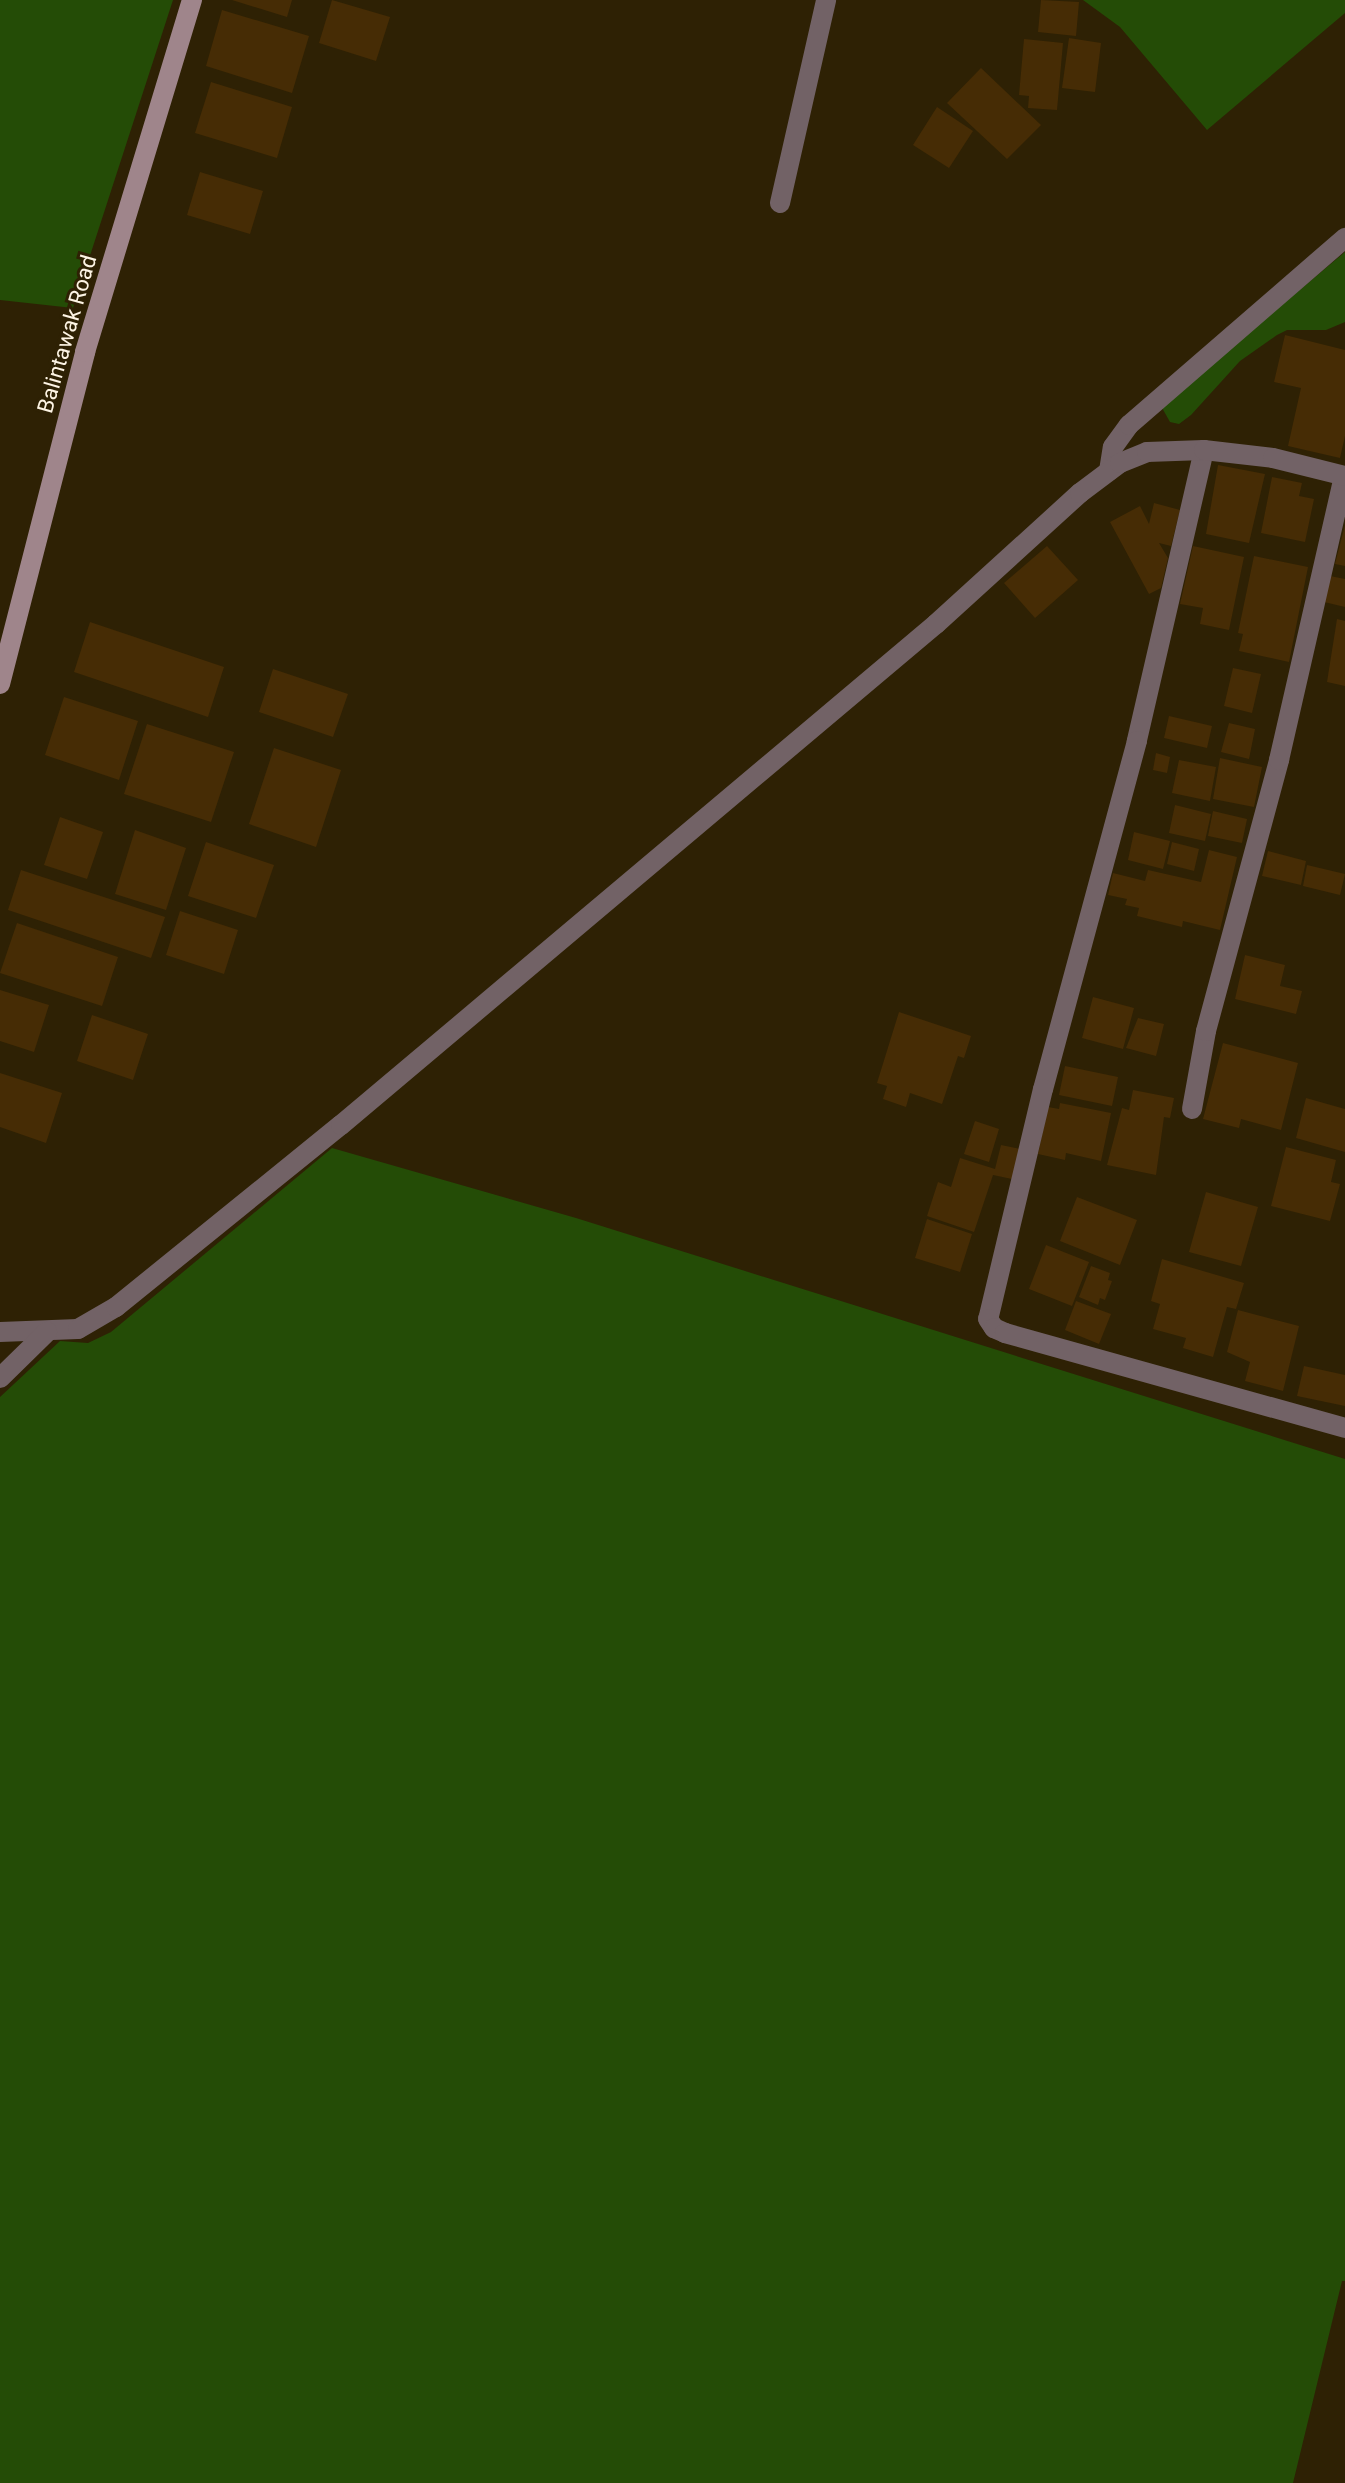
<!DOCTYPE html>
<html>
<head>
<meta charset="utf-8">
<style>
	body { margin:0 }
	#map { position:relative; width:1345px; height:2483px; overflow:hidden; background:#2e2104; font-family:Roboto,sans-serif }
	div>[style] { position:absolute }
	.green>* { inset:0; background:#244c06 }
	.building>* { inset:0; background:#462c05 }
	.street>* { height:20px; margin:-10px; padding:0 10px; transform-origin:10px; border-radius:10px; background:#726266 }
	.secondary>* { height:20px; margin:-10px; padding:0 10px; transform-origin:10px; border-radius:10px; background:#9f858b }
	span { translate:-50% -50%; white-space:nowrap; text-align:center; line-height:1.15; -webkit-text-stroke:6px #2e2104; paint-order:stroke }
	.street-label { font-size:22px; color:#fdf4e4 }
</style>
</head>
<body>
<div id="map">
	<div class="green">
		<div style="clip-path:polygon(0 0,173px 0,73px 308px,0 300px)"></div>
		<div style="clip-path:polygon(1083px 0,1345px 0,1345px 13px,1207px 130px,1120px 27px)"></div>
		<div style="clip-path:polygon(1345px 252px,1345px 322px,1326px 330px,1287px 330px,1277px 335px,1240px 361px,1191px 415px,1179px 424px,1170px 422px,1161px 406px)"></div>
		<div style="clip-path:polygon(332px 1148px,576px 1218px,1345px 1459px,1345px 2281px,1342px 2281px,1293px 2483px,0 2483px,0 1397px,60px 1341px,88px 1343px,111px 1332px)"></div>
	</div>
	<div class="building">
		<div style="clip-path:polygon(232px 0,292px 0,287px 17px)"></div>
		<div style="clip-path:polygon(332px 0,390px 17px,376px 61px,319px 43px)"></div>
		<div style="clip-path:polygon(1041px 0,1079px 2px,1076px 36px,1038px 32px)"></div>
		<div style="clip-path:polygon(222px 10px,309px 36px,292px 93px,206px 66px)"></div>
		<div style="clip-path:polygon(1069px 38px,1101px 43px,1095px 92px,1062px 88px)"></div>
		<div style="clip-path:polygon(1024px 39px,1063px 43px,1057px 110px,1028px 108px,1029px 96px,1019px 95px)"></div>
		<div style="clip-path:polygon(981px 68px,1041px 125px,1007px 159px,947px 103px)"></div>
		<div style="clip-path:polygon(211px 82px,292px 107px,277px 158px,195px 133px)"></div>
		<div style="clip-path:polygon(937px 107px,973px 131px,949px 168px,913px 145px)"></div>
		<div style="clip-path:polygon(200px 172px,263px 191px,250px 234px,187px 215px)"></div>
		<div style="clip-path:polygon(1285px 335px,1345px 350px,1345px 436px,1340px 458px,1288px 446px,1301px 388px,1274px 382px)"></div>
		<div style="clip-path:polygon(1218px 465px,1265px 474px,1249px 543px,1206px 534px)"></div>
		<div style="clip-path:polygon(1272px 477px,1302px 483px,1299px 496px,1314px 499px,1305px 542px,1261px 533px)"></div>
		<div style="clip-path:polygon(1154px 503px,1180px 510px,1171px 546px,1159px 543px,1168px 558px,1161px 588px,1149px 594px,1110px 522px,1140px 506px,1149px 524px)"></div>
		<div style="clip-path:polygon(1345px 525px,1345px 566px,1335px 564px)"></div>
		<div style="clip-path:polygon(1047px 546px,1078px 580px,1035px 618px,1004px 583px)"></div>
		<div style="clip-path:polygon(1193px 546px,1244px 557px,1229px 630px,1200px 624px,1203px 608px,1180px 604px)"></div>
		<div style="clip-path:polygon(1254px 556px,1308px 567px,1289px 662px,1239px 651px,1243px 634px,1238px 633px)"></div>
		<div style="clip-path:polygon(1330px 576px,1345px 579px,1345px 607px,1324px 602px)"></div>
		<div style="clip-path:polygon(1337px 619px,1345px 621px,1345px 686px,1327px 682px)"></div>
		<div style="clip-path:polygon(90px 622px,224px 667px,208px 717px,74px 672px)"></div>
		<div style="clip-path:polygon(1233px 668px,1261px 674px,1252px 713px,1224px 706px)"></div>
		<div style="clip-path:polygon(273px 669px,348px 694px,333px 737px,259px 712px)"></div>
		<div style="clip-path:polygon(64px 697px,138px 721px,119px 780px,45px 755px)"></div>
		<div style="clip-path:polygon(1169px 716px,1212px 726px,1207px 748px,1164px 738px)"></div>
		<div style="clip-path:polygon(1229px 723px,1255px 729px,1249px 759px,1221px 752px)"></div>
		<div style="clip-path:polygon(147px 724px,234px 752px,211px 822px,124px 794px)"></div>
		<div style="clip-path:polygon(274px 748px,341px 770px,316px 847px,249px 824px)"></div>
		<div style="clip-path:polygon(1156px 753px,1170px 757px,1167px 773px,1153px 770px)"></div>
		<div style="clip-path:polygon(1220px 758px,1262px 767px,1254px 807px,1213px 799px)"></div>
		<div style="clip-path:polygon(1179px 760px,1216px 767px,1210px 801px,1172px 793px)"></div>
		<div style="clip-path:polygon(1175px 805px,1211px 814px,1205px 841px,1169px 833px)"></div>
		<div style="clip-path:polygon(1213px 811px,1247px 819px,1242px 843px,1208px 836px)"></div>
		<div style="clip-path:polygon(60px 817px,103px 832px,87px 879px,44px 865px)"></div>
		<div style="clip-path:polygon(135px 830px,186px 848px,166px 910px,115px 894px)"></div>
		<div style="clip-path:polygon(1134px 832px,1170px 841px,1163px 869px,1128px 860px)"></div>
		<div style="clip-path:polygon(206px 842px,274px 865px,256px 918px,188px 896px)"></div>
		<div style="clip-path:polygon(1172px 842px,1199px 849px,1194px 871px,1167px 864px)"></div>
		<div style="clip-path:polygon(1209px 850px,1237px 857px,1220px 930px,1183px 921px,1182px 927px,1137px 916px,1139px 908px,1125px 905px,1127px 899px,1108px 895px,1113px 873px,1145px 881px,1148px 870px,1201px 882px)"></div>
		<div style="clip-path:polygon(1268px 851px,1306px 861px,1301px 885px,1262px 876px)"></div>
		<div style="clip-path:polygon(1307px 865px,1345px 874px,1340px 895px,1303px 886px)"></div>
		<div style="clip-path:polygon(21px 870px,165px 917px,151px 958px,8px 910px)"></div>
		<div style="clip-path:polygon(180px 911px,238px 930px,224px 974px,166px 955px)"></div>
		<div style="clip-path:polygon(17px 923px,118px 957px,102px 1006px,0 973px)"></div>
		<div style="clip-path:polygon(1245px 955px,1285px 965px,1280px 986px,1302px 991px,1296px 1014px,1235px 999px)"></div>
		<div style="clip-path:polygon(0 990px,49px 1005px,34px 1052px,0 1041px)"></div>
		<div style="clip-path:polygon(1093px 997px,1134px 1008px,1123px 1049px,1082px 1038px)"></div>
		<div style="clip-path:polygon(899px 1012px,971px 1036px,964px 1058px,958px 1056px,942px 1104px,910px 1093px,906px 1107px,883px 1099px,887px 1086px,877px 1083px)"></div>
		<div style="clip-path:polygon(92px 1015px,148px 1034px,133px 1080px,77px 1061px)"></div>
		<div style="clip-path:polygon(1138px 1018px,1164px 1024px,1156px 1056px,1126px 1048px)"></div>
		<div style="clip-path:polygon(1223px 1043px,1298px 1063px,1281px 1130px,1241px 1119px,1239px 1128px,1203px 1119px)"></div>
		<div style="clip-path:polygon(1065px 1066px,1118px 1077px,1112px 1106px,1059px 1095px)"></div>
		<div style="clip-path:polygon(0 1073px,62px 1093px,46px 1143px,0 1127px)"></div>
		<div style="clip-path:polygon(1133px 1090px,1174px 1098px,1170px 1118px,1164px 1117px,1156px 1175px,1107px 1165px,1122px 1108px,1129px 1110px)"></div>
		<div style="clip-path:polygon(1306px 1098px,1345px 1109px,1345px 1152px,1296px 1138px)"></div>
		<div style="clip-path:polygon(1060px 1103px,1111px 1113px,1101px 1161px,1066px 1153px,1065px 1160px,1038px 1154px,1048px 1107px,1059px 1109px)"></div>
		<div style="clip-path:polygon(975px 1121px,999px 1129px,989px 1162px,964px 1154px)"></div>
		<div style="clip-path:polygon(1001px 1145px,1020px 1149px,1012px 1179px,993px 1175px,974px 1232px,927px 1216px,938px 1182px,951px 1187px,960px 1158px,995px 1169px)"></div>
		<div style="clip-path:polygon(1286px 1147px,1336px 1160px,1331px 1182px,1340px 1184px,1330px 1221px,1271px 1206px)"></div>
		<div style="clip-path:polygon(1206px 1192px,1258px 1207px,1241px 1266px,1189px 1252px)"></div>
		<div style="clip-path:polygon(1077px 1197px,1137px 1220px,1120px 1265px,1060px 1241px)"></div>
		<div style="clip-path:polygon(927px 1219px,972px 1234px,960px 1272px,915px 1258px)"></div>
		<div style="clip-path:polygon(1046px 1245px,1089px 1262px,1072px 1306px,1029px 1289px)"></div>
		<div style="clip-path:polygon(1162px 1259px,1244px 1283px,1236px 1309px,1227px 1307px,1213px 1357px,1183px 1348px,1186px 1338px,1153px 1329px,1160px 1304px,1151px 1301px)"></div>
		<div style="clip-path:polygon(1091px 1266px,1110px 1273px,1108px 1280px,1112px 1281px,1105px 1300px,1100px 1298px,1098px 1305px,1079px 1297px)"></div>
		<div style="clip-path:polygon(1076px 1301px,1111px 1314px,1099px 1344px,1065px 1330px)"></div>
		<div style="clip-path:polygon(1238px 1310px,1299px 1326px,1283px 1391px,1245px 1381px,1250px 1362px,1227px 1352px)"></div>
		<div style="clip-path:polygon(1304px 1366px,1345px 1375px,1345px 1406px,1297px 1396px)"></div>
	</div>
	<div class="street">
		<div style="left:780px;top:203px;width:208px;rotate:-77.2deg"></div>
		<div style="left:1204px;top:450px;width:299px;rotate:103deg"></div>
		<div style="left:1137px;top:741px;width:360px;rotate:105.1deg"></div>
		<div style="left:1043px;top:1089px;width:236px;rotate:103.4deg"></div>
		<div style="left:988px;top:1319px;width:11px;rotate:56deg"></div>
		<div style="left:994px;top:1328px;width:12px;rotate:24deg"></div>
		<div style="left:1005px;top:1333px;width:353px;rotate:15.6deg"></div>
		<div style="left:1109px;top:471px;width:24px;rotate:-81deg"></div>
		<div style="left:1113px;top:447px;width:27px;rotate:-54deg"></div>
		<div style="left:1129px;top:425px;width:286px;rotate:-40.9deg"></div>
		<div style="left:1192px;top:1109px;width:79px;rotate:-79.8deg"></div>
		<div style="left:1206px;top:1031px;width:281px;rotate:-74.9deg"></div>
		<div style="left:1279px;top:760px;width:291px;rotate:-77.1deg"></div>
		<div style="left:0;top:1332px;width:78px;rotate:-2.2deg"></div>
		<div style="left:78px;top:1329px;width:44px;rotate:-30.1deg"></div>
		<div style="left:116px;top:1307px;width:289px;rotate:-39deg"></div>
		<div style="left:341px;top:1125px;width:778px;rotate:-40.1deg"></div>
		<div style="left:936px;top:624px;width:195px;rotate:-42.3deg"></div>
		<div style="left:1080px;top:493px;width:50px;rotate:-36.9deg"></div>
		<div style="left:1120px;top:463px;width:29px;rotate:-22deg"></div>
		<div style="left:1147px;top:452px;width:57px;rotate:-2deg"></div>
		<div style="left:1204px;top:450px;width:69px;rotate:6.6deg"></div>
		<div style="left:1273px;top:458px;width:74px;rotate:14deg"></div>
		<div style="left:0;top:1378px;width:66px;rotate:-44.4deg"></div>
	</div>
	<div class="secondary">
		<div style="left:0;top:684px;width:343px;rotate:-75.6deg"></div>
		<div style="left:85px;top:352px;width:368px;rotate:-73.1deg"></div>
	</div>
	<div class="street-label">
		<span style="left:67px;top:334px;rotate:-74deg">Balintawak Road</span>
	</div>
</div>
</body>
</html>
